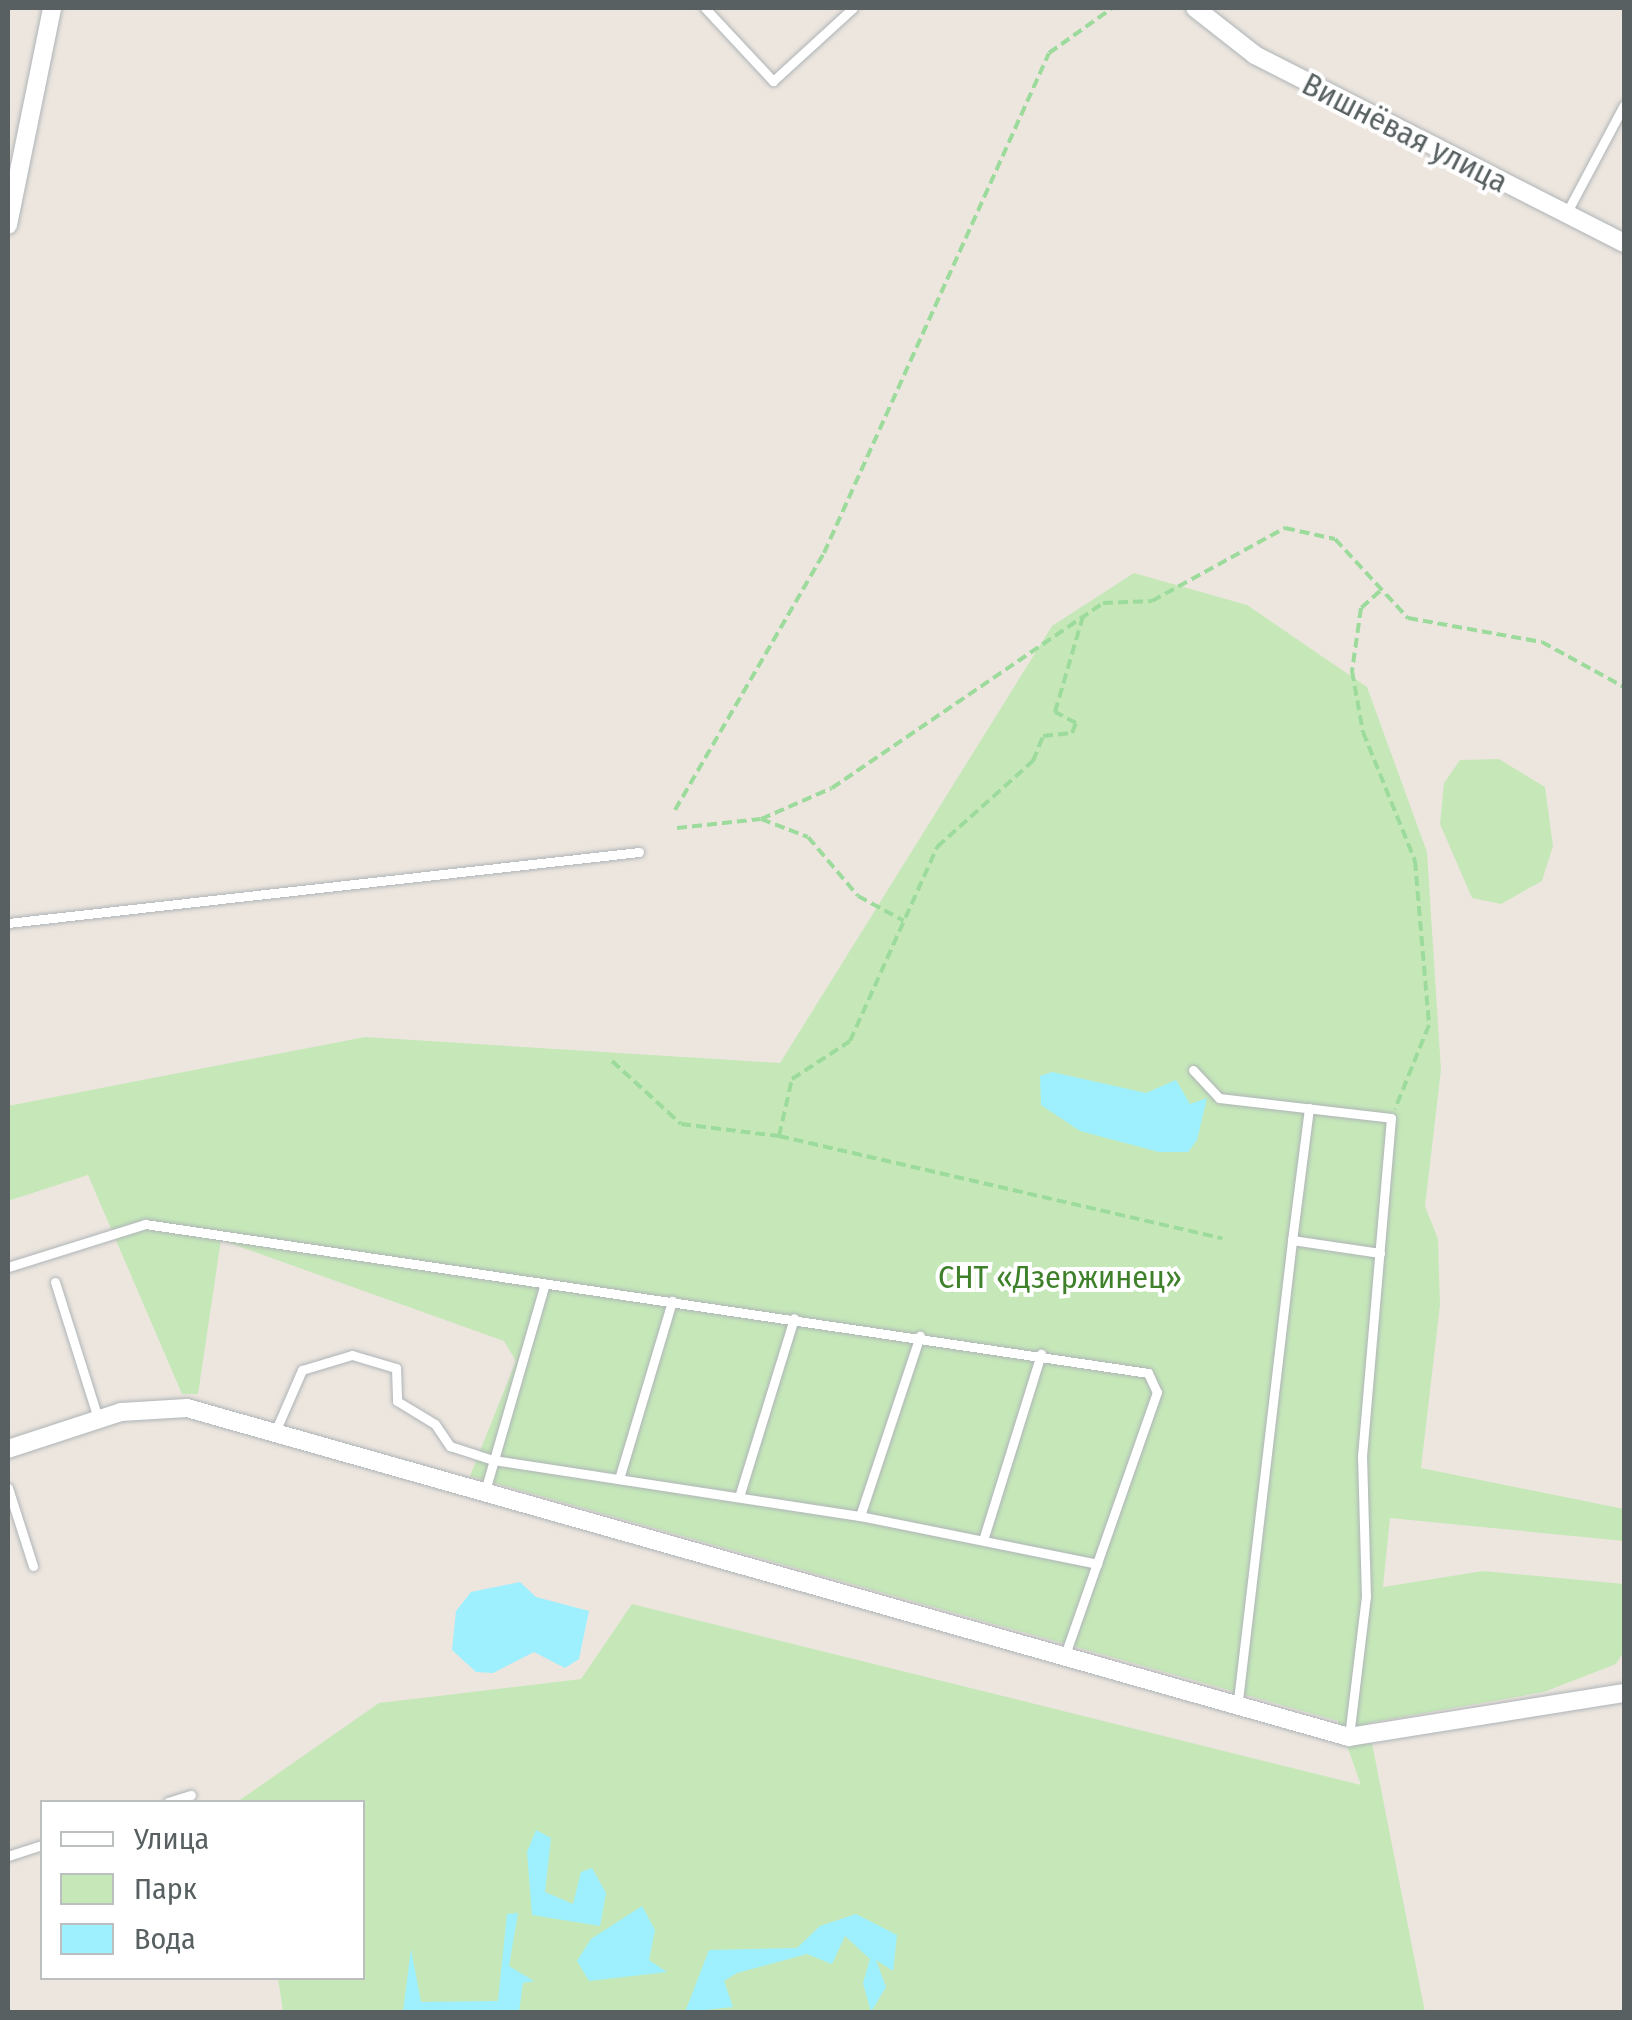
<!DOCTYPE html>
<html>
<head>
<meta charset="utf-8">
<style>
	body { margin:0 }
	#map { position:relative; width:1632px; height:2020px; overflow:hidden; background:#ede6df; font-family:"Fira Sans Condensed",sans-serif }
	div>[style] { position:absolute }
	.green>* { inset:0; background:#c6e8b9 }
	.water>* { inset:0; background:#9ef0ff }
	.path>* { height:4px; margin-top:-2px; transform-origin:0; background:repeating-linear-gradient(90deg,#9cdb9b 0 10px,transparent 0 15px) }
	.roads { filter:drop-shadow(0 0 2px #aeb4b7) drop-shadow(0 0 2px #aeb4b7) }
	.service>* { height:9px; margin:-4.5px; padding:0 4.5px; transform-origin:4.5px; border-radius:4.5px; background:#fff }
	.minor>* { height:18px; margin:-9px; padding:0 9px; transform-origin:9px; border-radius:9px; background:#fff }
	span { translate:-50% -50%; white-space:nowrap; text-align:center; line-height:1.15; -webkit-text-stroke:8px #fff; paint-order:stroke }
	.street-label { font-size:32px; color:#586062 }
	.park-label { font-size:32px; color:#3f802a }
	.frame { position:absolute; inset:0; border:10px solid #586062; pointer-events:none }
	.legend { position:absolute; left:40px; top:1800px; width:325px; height:180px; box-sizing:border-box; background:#fff; border:2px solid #bcbfc0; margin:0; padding:12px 18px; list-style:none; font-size:30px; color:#586062 }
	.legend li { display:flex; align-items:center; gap:20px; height:50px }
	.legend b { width:50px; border:2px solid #bcbfc0 }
</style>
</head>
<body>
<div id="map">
	<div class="green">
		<div style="clip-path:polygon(1134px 573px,1247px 605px,1367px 687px,1427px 852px,1441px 1070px,1425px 1206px,1438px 1239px,1440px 1305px,1421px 1468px,1624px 1509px,1624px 1541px,1390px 1518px,1383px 1587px,1483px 1571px,1624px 1584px,1624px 1651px,1616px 1664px,1544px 1692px,1368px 1723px,1425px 2012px,283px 2012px,278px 1978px,362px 1978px,362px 1802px,237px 1802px,379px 1703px,581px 1679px,632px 1604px,1361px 1785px,1338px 1721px,470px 1476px,516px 1361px,504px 1341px,221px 1240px,198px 1394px,182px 1394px,88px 1175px,8px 1201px,8px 1106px,365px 1037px,780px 1063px,1052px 626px)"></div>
		<div style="clip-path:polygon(1499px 759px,1545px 787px,1553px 846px,1542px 881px,1501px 904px,1472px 898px,1440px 824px,1444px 783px,1460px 760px)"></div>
	</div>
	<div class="water">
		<div style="clip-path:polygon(1052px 1072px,1146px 1093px,1176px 1080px,1190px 1104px,1207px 1098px,1197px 1140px,1188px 1152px,1159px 1152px,1080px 1131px,1041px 1105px,1040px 1076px)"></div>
		<div style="clip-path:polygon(520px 1582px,536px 1597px,589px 1611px,579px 1659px,565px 1668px,534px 1652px,493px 1673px,476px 1672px,452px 1650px,456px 1611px,471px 1592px)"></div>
		<div style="clip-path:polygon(536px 1830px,551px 1838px,545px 1892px,573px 1904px,581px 1872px,592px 1868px,606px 1893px,600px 1926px,532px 1915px,527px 1852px)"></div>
		<div style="clip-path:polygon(642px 1906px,655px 1930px,649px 1960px,667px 1972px,589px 1981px,577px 1961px,591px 1939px)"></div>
		<div style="clip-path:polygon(518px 1913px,509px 1966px,534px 1981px,523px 1983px,519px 2012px,403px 2012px,411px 1949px,421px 2002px,498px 2001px,507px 1914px)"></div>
		<div style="clip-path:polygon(856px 1914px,897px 1935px,893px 1971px,876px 1960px,886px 1987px,871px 2012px,863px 1983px,870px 1959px,845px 1936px,832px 1964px,807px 1954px,737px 1973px,724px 1981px,733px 2007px,685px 2012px,709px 1950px,797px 1948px,820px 1926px)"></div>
	</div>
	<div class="path">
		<div style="left:1380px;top:591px;width:25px;rotate:138deg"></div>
		<div style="left:1361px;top:608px;width:64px;rotate:98.1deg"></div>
		<div style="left:1352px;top:671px;width:62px;rotate:79.8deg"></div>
		<div style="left:1363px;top:732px;width:139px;rotate:68deg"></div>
		<div style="left:1415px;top:861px;width:165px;rotate:85.1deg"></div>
		<div style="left:1429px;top:1025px;width:91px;rotate:112deg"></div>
		<div style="left:675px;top:810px;width:297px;rotate:-59.9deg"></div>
		<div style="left:824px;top:553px;width:548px;rotate:-65.77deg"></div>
		<div style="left:1049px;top:53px;width:77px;rotate:-35.5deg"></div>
		<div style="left:761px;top:819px;width:50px;rotate:21deg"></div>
		<div style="left:808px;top:837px;width:77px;rotate:49.7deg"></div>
		<div style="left:858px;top:896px;width:52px;rotate:28.5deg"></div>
		<div style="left:677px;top:828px;width:84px;rotate:-6.1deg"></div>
		<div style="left:761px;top:819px;width:77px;rotate:-23.6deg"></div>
		<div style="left:832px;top:788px;width:328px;rotate:-34.3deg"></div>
		<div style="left:1103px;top:603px;width:49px;rotate:-2.3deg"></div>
		<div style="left:1152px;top:601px;width:152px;rotate:-28.8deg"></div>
		<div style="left:1285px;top:528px;width:51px;rotate:12.4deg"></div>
		<div style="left:1335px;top:539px;width:108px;rotate:47.3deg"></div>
		<div style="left:1408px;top:618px;width:136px;rotate:10.2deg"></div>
		<div style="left:1542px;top:642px;width:94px;rotate:28.8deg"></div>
		<div style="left:612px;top:1061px;width:93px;rotate:42.4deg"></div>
		<div style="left:681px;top:1124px;width:99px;rotate:7deg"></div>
		<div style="left:779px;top:1136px;width:455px;rotate:13deg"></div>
		<div style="left:779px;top:1136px;width:58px;rotate:-77.2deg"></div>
		<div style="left:792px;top:1079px;width:69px;rotate:-33.2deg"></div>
		<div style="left:850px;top:1041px;width:213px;rotate:-65.8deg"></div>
		<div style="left:937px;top:847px;width:129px;rotate:-41.9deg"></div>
		<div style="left:1033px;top:761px;width:27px;rotate:-68deg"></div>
		<div style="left:1043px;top:736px;width:29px;rotate:-6deg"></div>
		<div style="left:1072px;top:733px;width:11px;rotate:-68deg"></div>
		<div style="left:1076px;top:723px;width:24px;rotate:-152deg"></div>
		<div style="left:1055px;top:712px;width:100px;rotate:-73.7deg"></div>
	</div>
	<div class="roads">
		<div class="service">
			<div style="left:705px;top:8px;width:100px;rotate:47deg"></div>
			<div style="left:773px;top:81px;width:108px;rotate:-42.4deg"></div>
			<div style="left:1566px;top:214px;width:123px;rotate:-62deg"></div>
			<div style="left:8px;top:923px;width:635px;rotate:-6.42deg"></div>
			<div style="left:1193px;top:1070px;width:38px;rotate:47deg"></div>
			<div style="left:1219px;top:1098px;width:173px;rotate:6.6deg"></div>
			<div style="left:1391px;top:1118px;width:338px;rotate:94.9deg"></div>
			<div style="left:1362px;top:1455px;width:141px;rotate:88.4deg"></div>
			<div style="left:1366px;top:1596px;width:142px;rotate:96.9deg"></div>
			<div style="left:1309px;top:1108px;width:133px;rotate:97.3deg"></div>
			<div style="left:1292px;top:1240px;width:89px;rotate:8.4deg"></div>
			<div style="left:8px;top:1267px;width:144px;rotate:-17.4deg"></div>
			<div style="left:145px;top:1224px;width:1014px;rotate:8.45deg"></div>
			<div style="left:1148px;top:1373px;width:21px;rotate:65deg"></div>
			<div style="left:1157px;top:1392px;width:281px;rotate:109.3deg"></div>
			<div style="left:55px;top:1282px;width:143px;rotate:72.5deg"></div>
			<div style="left:275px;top:1432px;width:68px;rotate:-66.5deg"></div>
			<div style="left:302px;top:1370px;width:52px;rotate:-16.7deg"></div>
			<div style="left:352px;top:1355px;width:46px;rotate:16.5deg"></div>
			<div style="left:396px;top:1368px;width:33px;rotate:88deg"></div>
			<div style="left:397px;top:1401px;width:44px;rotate:31.2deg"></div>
			<div style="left:435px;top:1424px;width:27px;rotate:56deg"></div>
			<div style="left:450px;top:1446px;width:45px;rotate:18deg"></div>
			<div style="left:493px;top:1460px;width:371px;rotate:8.7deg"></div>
			<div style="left:860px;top:1516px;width:242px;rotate:11.4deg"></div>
			<div style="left:619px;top:1479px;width:186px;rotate:-73.4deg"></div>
			<div style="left:8px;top:1488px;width:82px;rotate:72.2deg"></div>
			<div style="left:485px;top:1491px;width:216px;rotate:-73.9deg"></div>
			<div style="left:739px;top:1497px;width:187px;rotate:-72.9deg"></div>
			<div style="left:860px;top:1516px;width:190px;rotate:-71.6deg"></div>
			<div style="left:984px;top:1537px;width:192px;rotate:-72.7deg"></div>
			<div style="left:1237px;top:1709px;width:472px;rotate:-83.3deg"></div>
			<div style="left:168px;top:1802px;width:24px;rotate:-17deg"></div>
			<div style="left:8px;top:1856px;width:36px;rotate:-18deg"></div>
		</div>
		<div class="minor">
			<div style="left:1195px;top:8px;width:76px;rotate:38.1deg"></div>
			<div style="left:1255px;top:55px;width:414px;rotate:27deg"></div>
			<div style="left:8px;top:225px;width:221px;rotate:-78.5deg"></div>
			<div style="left:8px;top:1449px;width:119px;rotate:-18.1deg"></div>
			<div style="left:121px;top:1412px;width:66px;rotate:-3.5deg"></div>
			<div style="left:187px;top:1408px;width:1208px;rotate:15.81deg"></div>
			<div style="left:1349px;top:1737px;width:278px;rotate:-9.1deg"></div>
		</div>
	</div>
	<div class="street-label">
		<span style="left:1405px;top:133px;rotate:27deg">Вишнёвая улица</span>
	</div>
	<div class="park-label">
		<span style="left:1060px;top:1277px">СНТ «Дзержинец»</span>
	</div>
	<div class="frame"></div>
	<ul class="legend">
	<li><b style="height:12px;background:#fff"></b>Улица</li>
	<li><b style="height:28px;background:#c6e8b9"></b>Парк</li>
	<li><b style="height:28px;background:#9ef0ff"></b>Вода</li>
	</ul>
</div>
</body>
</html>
